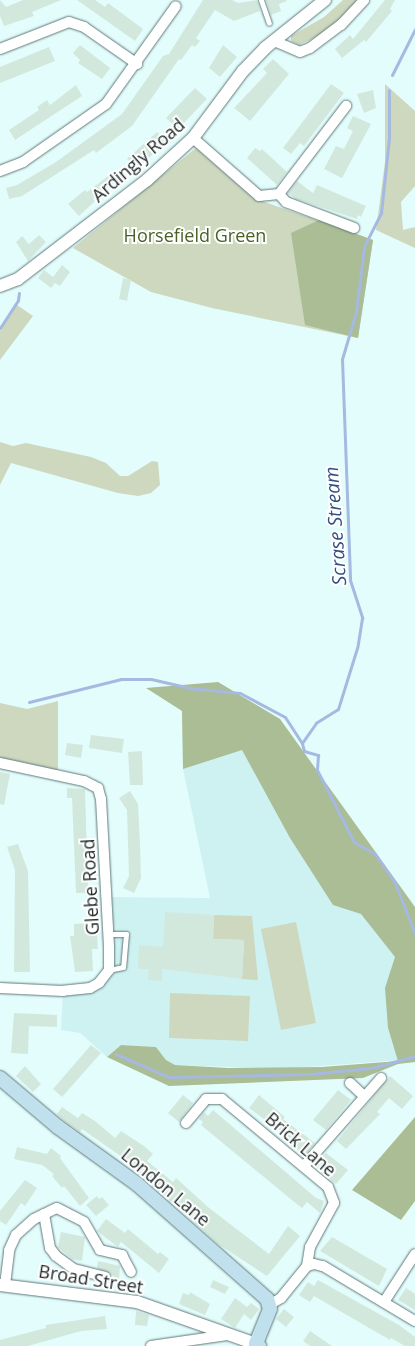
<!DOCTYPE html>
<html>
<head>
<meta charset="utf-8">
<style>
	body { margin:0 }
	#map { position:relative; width:415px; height:1346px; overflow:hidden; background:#e3fdfd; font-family:"Open Sans",sans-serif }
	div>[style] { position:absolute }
	.built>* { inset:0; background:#cef2f2 }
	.green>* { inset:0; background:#cdd8bf }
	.forest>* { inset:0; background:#abbd94 }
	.stream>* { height:3px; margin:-1.5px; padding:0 1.5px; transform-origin:1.5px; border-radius:1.5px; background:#a6b9e0 }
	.building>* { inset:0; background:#d3e8dc }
	.roads { filter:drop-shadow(0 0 1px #607777) drop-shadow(0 0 1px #607777) }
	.service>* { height:5px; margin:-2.5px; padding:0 2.5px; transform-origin:2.5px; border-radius:2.5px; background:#fff }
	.minor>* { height:10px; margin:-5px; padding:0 5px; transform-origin:5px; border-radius:5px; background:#fff }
	.tertiary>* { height:12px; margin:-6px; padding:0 6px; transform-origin:6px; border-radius:6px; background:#fff }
	.secondary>* { height:14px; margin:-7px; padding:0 7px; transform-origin:7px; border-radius:7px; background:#c1e0ed }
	span { translate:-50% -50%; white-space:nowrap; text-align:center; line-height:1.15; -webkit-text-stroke:4px #fff; paint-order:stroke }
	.street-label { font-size:18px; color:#222b2b }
	.park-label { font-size:18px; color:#4a6125 }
	.water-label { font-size:19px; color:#364e81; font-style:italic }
</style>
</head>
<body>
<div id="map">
	<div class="built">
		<div style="clip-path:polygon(218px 682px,280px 719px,400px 909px,415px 1059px,280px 1069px,175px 1065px,166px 1060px,156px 1047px,121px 1045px,107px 1057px,80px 1033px,61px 1030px,63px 991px,80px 991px,105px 976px,107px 897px,210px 898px,183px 769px,182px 710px)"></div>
	</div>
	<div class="green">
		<div style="clip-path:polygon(343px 0,358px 0,325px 33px,299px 45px,291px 41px,291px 36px,324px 17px)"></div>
		<div style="clip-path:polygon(385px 84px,415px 111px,415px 186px,401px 202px,403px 230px,415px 227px,415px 248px,376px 230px,385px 162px)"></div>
		<div style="clip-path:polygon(196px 148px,253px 198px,373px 240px,358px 338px,212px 308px,151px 292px,73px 248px)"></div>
		<div style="clip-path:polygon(17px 305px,33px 316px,0 360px,0 331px)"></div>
		<div style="clip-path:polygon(0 442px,13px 446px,26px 443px,91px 457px,106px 463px,120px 476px,128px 476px,152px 461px,158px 462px,160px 485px,151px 493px,138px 496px,118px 493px,11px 463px,0 485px)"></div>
		<div style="clip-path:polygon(58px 701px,58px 771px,0 759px,0 703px,27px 709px)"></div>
		<div style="clip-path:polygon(214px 915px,252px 916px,258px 980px,242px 979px,244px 940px,213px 939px)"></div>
		<div style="clip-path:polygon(296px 922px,316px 1023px,281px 1030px,261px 929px)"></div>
		<div style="clip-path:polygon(170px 993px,250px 996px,248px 1041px,169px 1038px)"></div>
	</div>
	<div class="forest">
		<div style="clip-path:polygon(319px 220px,373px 240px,358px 338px,305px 325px,291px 233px)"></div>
		<div style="clip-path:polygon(218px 682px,280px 719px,415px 907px,415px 1062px,398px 1064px,363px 1078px,169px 1086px,107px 1057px,121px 1045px,156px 1047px,166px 1060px,175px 1065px,228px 1068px,322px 1067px,398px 1061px,388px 1028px,385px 988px,395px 957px,361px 914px,333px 905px,290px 838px,242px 750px,183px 769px,182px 711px,146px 688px)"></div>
		<div style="clip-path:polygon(415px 1117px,415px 1201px,401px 1220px,352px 1190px)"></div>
	</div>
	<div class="stream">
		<div style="left:392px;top:75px;width:51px;rotate:-63.4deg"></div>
		<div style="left:389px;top:90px;width:48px;rotate:90deg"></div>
		<div style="left:389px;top:138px;width:75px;rotate:96.1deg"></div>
		<div style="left:381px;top:213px;width:38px;rotate:117deg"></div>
		<div style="left:364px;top:247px;width:65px;rotate:97deg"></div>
		<div style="left:356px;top:312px;width:49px;rotate:106.6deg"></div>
		<div style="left:342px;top:359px;width:221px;rotate:87.9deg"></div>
		<div style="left:350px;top:580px;width:40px;rotate:72deg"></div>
		<div style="left:362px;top:618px;width:30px;rotate:99deg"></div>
		<div style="left:357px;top:648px;width:64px;rotate:107.3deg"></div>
		<div style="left:338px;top:709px;width:26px;rotate:148deg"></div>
		<div style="left:316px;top:723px;width:24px;rotate:125deg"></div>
		<div style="left:302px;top:743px;width:8px;rotate:76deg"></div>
		<div style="left:304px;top:751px;width:15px;rotate:16deg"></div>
		<div style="left:318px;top:755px;width:15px;rotate:94deg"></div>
		<div style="left:317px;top:770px;width:81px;rotate:62.8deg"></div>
		<div style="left:354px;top:842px;width:24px;rotate:30deg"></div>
		<div style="left:375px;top:854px;width:35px;rotate:55deg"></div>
		<div style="left:395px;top:883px;width:55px;rotate:68.6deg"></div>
		<div style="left:0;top:328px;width:33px;rotate:-57deg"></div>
		<div style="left:18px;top:300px;width:7px;rotate:-82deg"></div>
		<div style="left:29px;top:702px;width:95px;rotate:-14deg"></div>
		<div style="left:121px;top:679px;width:30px"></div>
		<div style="left:151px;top:679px;width:39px;rotate:13deg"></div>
		<div style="left:189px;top:688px;width:51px;rotate:5.6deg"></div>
		<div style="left:240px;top:693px;width:51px;rotate:28.1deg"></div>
		<div style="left:285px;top:717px;width:31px;rotate:57deg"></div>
		<div style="left:116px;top:1054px;width:58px;rotate:23.5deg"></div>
		<div style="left:169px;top:1077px;width:141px;rotate:-1.2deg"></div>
		<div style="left:310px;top:1074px;width:61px;rotate:-5.6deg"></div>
		<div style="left:371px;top:1068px;width:46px;rotate:-15.3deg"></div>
	</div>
	<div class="building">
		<div style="clip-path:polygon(0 0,6px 7px,23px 0,61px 0,32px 12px,34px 16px,4px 26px,0 16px)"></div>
		<div style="clip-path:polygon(77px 0,95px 0,105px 7px,108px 3px,143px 29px,135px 41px)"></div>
		<div style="clip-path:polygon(203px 0,232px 0,238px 3px,257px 0,260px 11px,234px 21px,215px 10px,196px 38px,200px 41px,195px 47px,192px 45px,181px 60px,179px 59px,132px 126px,96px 153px,94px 150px,22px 196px,9px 199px,6px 188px,17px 185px,56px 162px,122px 114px,163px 56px,169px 54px)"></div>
		<div style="clip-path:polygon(266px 0,286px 0,287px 1px,279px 4px,281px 11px,271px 15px)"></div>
		<div style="clip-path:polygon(385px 0,395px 0,390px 9px,392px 11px,366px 42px,364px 40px,342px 58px,335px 49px,350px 35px,353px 39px)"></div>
		<div style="clip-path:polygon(80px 45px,110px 68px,102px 79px,78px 63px,80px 60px,73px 53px)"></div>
		<div style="clip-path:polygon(223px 45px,237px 57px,220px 77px,209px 68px)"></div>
		<div style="clip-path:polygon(49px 47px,55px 61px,0 83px,0 67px)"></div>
		<div style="clip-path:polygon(273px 59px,289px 74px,250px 121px,234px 108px,267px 73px,263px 69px)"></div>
		<div style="clip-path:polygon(331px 84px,344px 93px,304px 146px,300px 143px,291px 154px,283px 148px)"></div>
		<div style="clip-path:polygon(76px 85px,82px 96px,15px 140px,9px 130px,39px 110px,37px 107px,47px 100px,50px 105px)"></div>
		<div style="clip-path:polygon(195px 88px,207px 99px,178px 129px,166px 118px)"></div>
		<div style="clip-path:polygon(373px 90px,376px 108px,364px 113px,357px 94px)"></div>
		<div style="clip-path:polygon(353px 116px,371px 124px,342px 178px,324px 169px,336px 146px,344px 149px,353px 131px,347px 128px)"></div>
		<div style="clip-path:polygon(157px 132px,166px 142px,137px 169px,127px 159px)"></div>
		<div style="clip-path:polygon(255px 148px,260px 151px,262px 149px,287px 172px,277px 185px,247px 158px)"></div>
		<div style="clip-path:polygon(112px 173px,118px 180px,93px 199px,95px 201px,79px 216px,68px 204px,85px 190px,87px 192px)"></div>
		<div style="clip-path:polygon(297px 181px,313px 193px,317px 185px,366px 206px,361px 217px,358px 215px,357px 219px,296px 199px,288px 193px)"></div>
		<div style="clip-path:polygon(39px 235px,46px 242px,28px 261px,16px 242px,22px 236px,29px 244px)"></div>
		<div style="clip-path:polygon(62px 265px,70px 272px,60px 286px,55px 283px,51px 288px,38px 278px,44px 270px,53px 277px)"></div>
		<div style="clip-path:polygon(123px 278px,131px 280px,127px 301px,119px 299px)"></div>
		<div style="clip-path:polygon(91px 735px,124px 739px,122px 753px,89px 748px)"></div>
		<div style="clip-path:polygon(67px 743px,83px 745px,81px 758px,65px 755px)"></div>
		<div style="clip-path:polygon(142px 751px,143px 785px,130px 785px,128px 752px)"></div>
		<div style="clip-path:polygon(0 772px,10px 774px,4px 805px,0 804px)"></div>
		<div style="clip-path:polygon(67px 788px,85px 789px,88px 893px,76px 893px,72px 798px,67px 798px)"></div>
		<div style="clip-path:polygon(130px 791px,138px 804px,140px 843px,141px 878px,134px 893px,123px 888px,129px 876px,127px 810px,119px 798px)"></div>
		<div style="clip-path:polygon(18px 844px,28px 871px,30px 972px,14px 972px,15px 870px,7px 847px)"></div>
		<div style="clip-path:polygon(165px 912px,214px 915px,213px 939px,244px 940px,242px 979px,162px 969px,162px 981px,148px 980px,149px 969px,138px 969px,139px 945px,163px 947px)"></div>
		<div style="clip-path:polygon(91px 923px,92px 935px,97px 935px,98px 949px,92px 949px,93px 971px,75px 972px,70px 936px,74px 936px,74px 924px)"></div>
		<div style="clip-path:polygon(14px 1013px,57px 1015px,57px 1027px,29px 1026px,28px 1054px,11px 1053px)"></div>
		<div style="clip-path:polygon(91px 1045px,101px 1053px,62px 1097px,53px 1089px)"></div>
		<div style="clip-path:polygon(25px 1066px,41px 1084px,33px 1092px,16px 1076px)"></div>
		<div style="clip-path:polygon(390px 1076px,413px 1096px,402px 1109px,389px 1098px,377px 1112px,380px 1114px,346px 1149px,337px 1141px)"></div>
		<div style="clip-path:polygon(338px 1090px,351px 1100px,326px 1130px,313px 1120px)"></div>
		<div style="clip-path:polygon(183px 1095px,193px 1103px,179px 1122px,168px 1113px)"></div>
		<div style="clip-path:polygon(259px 1095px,285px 1117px,283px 1119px,315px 1143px,304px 1156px,286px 1141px,289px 1137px,249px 1108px)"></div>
		<div style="clip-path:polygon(62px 1107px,78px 1118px,82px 1113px,95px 1121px,115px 1138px,121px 1131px,144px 1146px,153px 1154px,147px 1161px,173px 1182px,176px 1178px,208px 1207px,269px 1254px,288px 1226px,300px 1236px,267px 1276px,218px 1244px,122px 1157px,82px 1129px,80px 1132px,63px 1120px,57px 1114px)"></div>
		<div style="clip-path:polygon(213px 1110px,316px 1198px,324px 1201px,320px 1213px,307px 1202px,302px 1208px,293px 1201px,201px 1125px,203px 1122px,199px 1119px,204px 1112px,208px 1116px)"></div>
		<div style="clip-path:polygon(17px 1147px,47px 1154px,51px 1148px,61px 1156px,60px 1158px,89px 1198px,80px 1206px,64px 1186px,62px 1188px,52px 1176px,54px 1174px,42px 1165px,14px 1159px)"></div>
		<div style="clip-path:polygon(326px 1153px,348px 1170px,336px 1184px,315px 1167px)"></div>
		<div style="clip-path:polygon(25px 1180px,37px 1188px,25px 1206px,21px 1203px,6px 1225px,0 1221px,0 1211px)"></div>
		<div style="clip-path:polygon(97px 1196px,99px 1199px,102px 1197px,109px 1205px,96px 1216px,86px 1205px)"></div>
		<div style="clip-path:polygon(106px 1219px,125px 1233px,128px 1229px,158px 1254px,160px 1252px,169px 1259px,159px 1273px,121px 1242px,118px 1247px,97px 1231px)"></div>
		<div style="clip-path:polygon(61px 1232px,85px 1237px,82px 1261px,72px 1259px,58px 1247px)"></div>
		<div style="clip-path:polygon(332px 1237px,387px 1269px,379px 1286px,320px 1251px)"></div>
		<div style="clip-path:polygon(98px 1261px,120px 1266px,119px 1279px,97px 1268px)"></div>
		<div style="clip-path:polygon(213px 1280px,229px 1287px,225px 1294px,210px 1287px)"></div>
		<div style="clip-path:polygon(318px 1280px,399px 1325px,415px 1337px,415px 1346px,405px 1346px,391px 1338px,390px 1340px,314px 1296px,310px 1302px,299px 1295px,308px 1282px,314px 1286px)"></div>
		<div style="clip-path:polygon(406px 1288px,415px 1294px,415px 1310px,398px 1300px)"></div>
		<div style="clip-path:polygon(190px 1292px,210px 1304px,205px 1315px,179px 1304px,183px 1293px,189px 1295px)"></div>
		<div style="clip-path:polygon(235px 1298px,247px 1307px,251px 1303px,259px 1309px,251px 1320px,244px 1314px,235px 1328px,221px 1319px)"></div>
		<div style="clip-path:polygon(284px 1309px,294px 1317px,286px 1327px,276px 1319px)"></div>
		<div style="clip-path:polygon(136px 1311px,149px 1315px,147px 1326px,135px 1325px)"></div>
		<div style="clip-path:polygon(105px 1316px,107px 1329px,81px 1331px,28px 1346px,0 1346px,0 1340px,46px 1328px,46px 1325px)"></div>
		<div style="clip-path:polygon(310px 1331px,332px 1346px,310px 1346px,303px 1341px)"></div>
	</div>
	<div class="roads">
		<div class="service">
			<div style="left:261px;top:0;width:24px;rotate:71deg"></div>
			<div style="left:109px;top:934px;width:17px"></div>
			<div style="left:126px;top:934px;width:33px;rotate:95deg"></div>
			<div style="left:123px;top:967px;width:14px;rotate:168deg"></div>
		</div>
		<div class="minor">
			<div style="left:274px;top:41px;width:28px;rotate:23deg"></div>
			<div style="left:300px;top:52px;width:11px;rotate:-22deg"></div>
			<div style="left:310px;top:48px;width:39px;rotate:-37deg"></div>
			<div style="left:341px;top:25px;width:34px;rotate:-47deg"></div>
			<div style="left:0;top:49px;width:74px;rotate:-21.4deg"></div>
			<div style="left:69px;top:22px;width:16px;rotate:18deg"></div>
			<div style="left:84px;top:27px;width:65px;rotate:34.9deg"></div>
			<div style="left:193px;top:138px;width:88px;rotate:41.3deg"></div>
			<div style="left:259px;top:196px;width:20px;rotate:-6deg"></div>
			<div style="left:279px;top:194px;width:11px;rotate:49deg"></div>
			<div style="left:286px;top:202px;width:73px;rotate:20.9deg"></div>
			<div style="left:0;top:171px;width:25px;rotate:-21deg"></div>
			<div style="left:23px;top:162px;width:101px;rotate:-34.9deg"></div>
			<div style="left:106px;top:104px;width:120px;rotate:-54.5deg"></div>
			<div style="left:279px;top:194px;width:111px;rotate:-52.7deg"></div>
			<div style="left:0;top:763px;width:86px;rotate:12.1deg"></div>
			<div style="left:84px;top:781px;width:16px;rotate:27deg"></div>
			<div style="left:98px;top:788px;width:11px;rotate:75deg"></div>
			<div style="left:101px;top:799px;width:150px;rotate:86.9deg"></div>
			<div style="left:109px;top:949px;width:21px;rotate:90deg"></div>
			<div style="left:109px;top:970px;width:16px;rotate:128deg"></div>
			<div style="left:99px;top:983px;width:10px;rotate:151deg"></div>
			<div style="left:90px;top:988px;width:27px;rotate:174deg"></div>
			<div style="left:63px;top:991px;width:63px;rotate:-177.3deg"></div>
			<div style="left:350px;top:1083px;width:19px;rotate:43deg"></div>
			<div style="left:186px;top:1123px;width:31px;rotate:-50deg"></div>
			<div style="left:206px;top:1099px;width:16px"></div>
			<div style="left:222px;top:1099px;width:138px;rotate:39.7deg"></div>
			<div style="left:328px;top:1187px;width:17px;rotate:69deg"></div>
			<div style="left:334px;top:1203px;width:50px;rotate:118.6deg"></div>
			<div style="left:310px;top:1247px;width:19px;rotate:99deg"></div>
			<div style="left:304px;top:1166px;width:117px;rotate:-48.8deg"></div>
			<div style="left:44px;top:1214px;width:35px;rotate:80deg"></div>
			<div style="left:50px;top:1248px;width:10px;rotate:53deg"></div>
			<div style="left:56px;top:1256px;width:22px;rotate:36deg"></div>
			<div style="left:74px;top:1269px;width:32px;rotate:14deg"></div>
			<div style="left:5px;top:1285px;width:35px;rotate:-83deg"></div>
			<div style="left:9px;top:1250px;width:17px;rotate:-65deg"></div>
			<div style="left:16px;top:1235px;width:24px;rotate:-42deg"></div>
			<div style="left:34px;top:1219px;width:25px;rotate:-26deg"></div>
			<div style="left:57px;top:1208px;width:30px;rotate:27deg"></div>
			<div style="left:84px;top:1222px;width:32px;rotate:60deg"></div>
			<div style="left:100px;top:1250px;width:23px;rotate:13deg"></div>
			<div style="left:122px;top:1255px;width:19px;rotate:62deg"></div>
			<div style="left:384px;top:1302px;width:57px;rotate:-57.1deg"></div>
			<div style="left:269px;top:1305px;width:14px;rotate:-30deg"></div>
			<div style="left:281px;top:1298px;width:41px;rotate:-50.9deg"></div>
			<div style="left:307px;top:1266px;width:7px;rotate:-16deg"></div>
			<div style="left:314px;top:1264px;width:9px;rotate:13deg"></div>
			<div style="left:323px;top:1266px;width:107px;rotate:30.9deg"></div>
			<div style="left:151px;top:1346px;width:77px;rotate:-8.2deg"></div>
		</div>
		<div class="tertiary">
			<div style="left:0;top:286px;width:19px;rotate:-21deg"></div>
			<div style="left:18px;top:279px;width:163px;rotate:-37.5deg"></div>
			<div style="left:147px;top:180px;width:62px;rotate:-42.4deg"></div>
			<div style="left:193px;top:138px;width:84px;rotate:-53.3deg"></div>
			<div style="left:243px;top:71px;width:32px;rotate:-46deg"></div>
			<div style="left:265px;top:48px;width:77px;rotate:-38.7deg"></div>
			<div style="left:0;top:1285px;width:138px;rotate:7.1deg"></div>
			<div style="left:137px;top:1302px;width:126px;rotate:19.4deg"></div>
		</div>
		<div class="secondary">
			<div style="left:0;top:1078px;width:76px;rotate:40.2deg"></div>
			<div style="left:58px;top:1127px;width:97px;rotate:35.8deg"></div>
			<div style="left:137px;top:1184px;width:174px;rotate:41.5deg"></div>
			<div style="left:267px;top:1299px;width:10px;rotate:73deg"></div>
			<div style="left:270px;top:1309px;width:38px;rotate:112deg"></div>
			<div style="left:256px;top:1344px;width:4px;rotate:34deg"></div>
		</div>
	</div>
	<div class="street-label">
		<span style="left:138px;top:160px;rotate:-41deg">Ardingly Road</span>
		<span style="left:90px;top:887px;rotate:-93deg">Glebe Road</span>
		<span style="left:301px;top:1144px;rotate:41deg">Brick Lane</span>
		<span style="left:166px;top:1187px;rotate:40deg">London Lane</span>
		<span style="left:91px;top:1279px;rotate:9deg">Broad Street</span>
	</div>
	<div class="park-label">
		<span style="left:195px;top:235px">Horsefield Green</span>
	</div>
	<div class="water-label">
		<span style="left:336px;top:526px;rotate:-94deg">Scrase Stream</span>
	</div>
</div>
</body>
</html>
